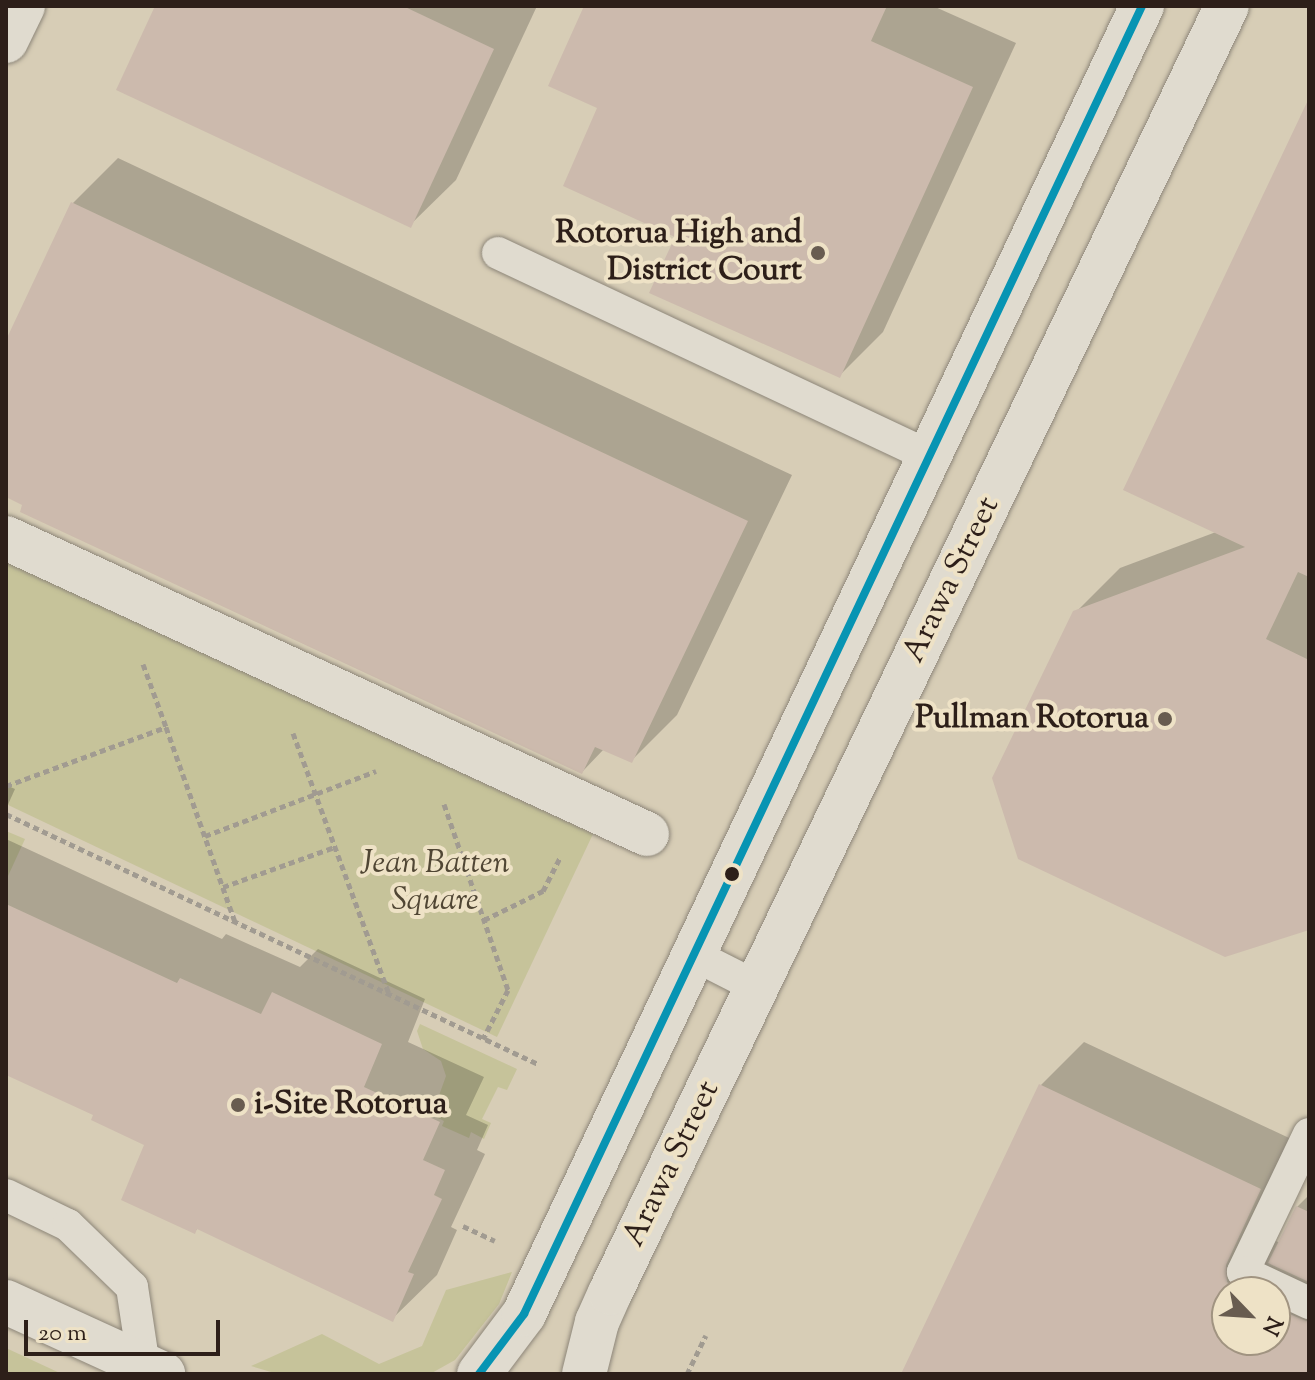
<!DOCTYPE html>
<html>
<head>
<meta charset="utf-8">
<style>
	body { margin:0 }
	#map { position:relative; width:1315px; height:1380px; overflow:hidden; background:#d7cdb6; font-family:"Sorts Mill Goudy",serif }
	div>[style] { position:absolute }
	.green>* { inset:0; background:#c6c39a }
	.shadow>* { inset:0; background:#0003 }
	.building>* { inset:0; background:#ccbaad }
	.path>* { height:5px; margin-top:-2.5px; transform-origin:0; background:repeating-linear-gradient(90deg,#a19b91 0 6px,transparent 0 10px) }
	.roads { filter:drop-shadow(0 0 2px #8d8679) drop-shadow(0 0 2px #8d8679) }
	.lane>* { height:32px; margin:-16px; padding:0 16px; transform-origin:16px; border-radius:16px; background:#e0dbcf }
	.street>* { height:44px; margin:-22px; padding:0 22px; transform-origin:22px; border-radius:22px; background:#e0dbcf }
	.secondary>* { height:44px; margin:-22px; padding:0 22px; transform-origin:22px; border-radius:22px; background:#e0dbcf }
	.bus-1>* { height:8px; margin:-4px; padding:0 4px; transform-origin:4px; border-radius:4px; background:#0794b3 }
	.dots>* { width:22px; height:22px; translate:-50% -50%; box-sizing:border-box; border:4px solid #eee2c6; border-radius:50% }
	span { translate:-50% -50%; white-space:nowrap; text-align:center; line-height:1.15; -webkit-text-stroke:8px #eee2c6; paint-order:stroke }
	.poi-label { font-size:32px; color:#2d1f19; font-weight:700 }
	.right { translate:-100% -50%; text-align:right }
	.left { translate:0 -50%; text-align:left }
	.street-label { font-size:32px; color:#2d1f19 }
	.park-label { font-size:32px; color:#504634; font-style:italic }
	.frame { position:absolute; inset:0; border:8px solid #2d1f19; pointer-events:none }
	.north { position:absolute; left:1211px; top:1276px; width:80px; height:80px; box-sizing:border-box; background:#eee2c6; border:2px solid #a19481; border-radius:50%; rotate:115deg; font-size:22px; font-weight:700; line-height:32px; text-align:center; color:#2d1f19 }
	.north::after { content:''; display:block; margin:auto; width:28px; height:36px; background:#685c50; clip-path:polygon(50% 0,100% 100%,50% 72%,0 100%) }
	.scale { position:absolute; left:24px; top:1320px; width:196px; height:36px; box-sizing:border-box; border:4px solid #2d1f19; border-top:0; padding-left:10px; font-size:24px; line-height:28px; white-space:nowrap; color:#2d1f19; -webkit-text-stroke:6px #eee2c6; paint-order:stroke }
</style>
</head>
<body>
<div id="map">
	<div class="green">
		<div style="clip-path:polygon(6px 561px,593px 834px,497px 1037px,6px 804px)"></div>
		<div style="clip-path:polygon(6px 831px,25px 839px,8px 876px,6px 875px)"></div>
		<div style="clip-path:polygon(420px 1024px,517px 1069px,507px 1090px,498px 1087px,482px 1119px,491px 1123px,484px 1139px,471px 1132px,469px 1138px,442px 1126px,444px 1121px,432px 1115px,446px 1076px,441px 1061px,423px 1049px,417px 1031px)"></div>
		<div style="clip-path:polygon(512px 1272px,499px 1304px,455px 1360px,430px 1374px,278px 1374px,251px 1366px,322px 1334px,379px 1364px,422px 1346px,446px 1290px)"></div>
		<div style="clip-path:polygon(6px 1348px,62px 1374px,6px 1374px)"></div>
	</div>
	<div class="shadow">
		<div style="clip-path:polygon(158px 6px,537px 6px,456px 180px,410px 225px)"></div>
		<div style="clip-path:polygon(587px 6px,933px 6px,1016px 43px,883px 332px,839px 376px,677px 236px,600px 107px)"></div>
		<div style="clip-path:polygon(1309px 101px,1308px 595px,1309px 928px,1075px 613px,1120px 568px,1216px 532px)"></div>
		<div style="clip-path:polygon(118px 158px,792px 475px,677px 715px,631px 761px,604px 749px,582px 772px,6px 495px,6px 345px,73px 203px)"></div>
		<div style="clip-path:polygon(6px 785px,15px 789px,6px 809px)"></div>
		<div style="clip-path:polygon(6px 839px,222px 939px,226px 934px,300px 967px,318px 949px,425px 999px,408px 1042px,484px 1077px,466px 1115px,488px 1125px,477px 1150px,485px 1154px,451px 1227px,457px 1230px,437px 1275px,392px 1319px,199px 1227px,194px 1232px,147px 1144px,96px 1115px,6px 1073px)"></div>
		<div style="clip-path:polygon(evenodd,1084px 1042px,1304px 1145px,1270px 1238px,1280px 1243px,1297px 1207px,1309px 1195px,1309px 1374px,903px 1374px,1040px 1086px,1084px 1042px,1227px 1292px,1275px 1292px,1275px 1340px,1227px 1340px,1227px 1292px)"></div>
	</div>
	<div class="building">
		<div style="clip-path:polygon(155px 6px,403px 6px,494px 49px,411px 228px,116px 90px)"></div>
		<div style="clip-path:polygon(584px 6px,887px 6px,871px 41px,973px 87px,840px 378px,649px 293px,675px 237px,563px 186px,597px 108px,548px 86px)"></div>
		<div style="clip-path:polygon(1309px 98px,1309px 577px,1298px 572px,1266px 639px,1309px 660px,1309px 930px,1225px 957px,1018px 859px,992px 778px,1073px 611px,1245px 547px,1123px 490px)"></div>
		<div style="clip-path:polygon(71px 202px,748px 521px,632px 763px,595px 747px,582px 774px,20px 512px,22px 505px,6px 497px,6px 340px)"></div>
		<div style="clip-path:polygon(6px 904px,177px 983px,180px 978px,261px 1014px,272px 992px,382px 1044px,364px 1087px,440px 1122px,423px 1160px,445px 1170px,434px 1195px,442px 1199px,408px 1272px,414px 1274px,393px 1322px,197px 1229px,195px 1234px,121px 1200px,144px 1145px,91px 1120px,93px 1115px,6px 1075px)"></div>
		<div style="clip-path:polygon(1039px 1084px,1261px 1189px,1226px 1265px,1227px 1282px,1241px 1292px,1227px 1292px,1227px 1340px,1275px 1340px,1275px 1308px,1309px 1322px,1309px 1374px,901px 1374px)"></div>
		<div style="clip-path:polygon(1296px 1206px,1309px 1212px,1309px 1282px,1268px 1263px)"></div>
	</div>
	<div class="path">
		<div style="left:143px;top:664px;width:67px;rotate:69.9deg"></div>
		<div style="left:293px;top:733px;width:278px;rotate:69.8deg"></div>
		<div style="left:6px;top:786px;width:171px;rotate:-20.2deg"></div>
		<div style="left:166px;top:727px;width:207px;rotate:70.5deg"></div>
		<div style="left:444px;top:804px;width:197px;rotate:71deg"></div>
		<div style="left:508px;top:990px;width:55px;rotate:117deg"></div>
		<div style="left:6px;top:814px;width:588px;rotate:25.17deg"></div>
		<div style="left:205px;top:836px;width:183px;rotate:-20.8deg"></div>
		<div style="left:223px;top:887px;width:119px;rotate:-19.7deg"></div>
		<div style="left:484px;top:920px;width:66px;rotate:-26.2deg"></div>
		<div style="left:543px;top:891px;width:38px;rotate:-63deg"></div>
		<div style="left:463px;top:1226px;width:35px;rotate:25deg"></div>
		<div style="left:687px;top:1374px;width:43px;rotate:-64deg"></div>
	</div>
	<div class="roads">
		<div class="lane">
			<div style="left:498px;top:253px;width:477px;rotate:25.2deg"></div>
			<div style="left:694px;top:955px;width:71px;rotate:26.9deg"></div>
			<div style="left:1309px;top:1134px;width:153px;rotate:115.6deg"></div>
			<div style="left:1243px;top:1272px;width:73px;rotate:25.2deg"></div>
			<div style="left:6px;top:1195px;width:69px;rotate:25.8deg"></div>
			<div style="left:68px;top:1225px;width:89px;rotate:44.1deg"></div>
			<div style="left:132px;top:1287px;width:80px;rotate:81.4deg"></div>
		</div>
		<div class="street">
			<div style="left:6px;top:41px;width:39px;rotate:-64deg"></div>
			<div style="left:6px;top:538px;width:706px;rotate:24.79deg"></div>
		</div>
		<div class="secondary">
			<div style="left:6px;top:1302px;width:173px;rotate:24.6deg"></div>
			<div style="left:479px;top:1374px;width:75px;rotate:-53.1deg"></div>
			<div style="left:524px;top:1314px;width:1447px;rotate:-64.71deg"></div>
			<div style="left:584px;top:1374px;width:54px;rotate:-76deg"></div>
			<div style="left:597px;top:1322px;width:32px;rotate:-66deg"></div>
			<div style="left:610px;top:1293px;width:1427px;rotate:-64.39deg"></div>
		</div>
	</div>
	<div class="bus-1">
		<div style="left:479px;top:1374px;width:75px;rotate:-53.1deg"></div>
		<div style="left:524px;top:1314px;width:1447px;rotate:-64.71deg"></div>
	</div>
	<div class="dots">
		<div style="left:818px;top:253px;background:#685c50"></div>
		<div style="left:1165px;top:719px;background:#685c50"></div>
		<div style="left:732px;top:874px;background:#2d1f19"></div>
		<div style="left:238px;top:1105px;background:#685c50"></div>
	</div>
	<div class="poi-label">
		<span class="right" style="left:802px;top:253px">Rotorua High and<br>District Court</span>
		<span class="right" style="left:1149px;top:719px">Pullman Rotorua</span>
		<span class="left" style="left:254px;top:1105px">i-Site Rotorua</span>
	</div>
	<div class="street-label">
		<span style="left:952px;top:580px;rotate:-64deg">Arawa Street</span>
		<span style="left:672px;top:1164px;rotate:-64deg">Arawa Street</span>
	</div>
	<div class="park-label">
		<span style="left:435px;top:883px">Jean Batten<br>Square</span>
	</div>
	<div class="frame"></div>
	<div class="north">N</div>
	<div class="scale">20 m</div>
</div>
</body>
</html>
